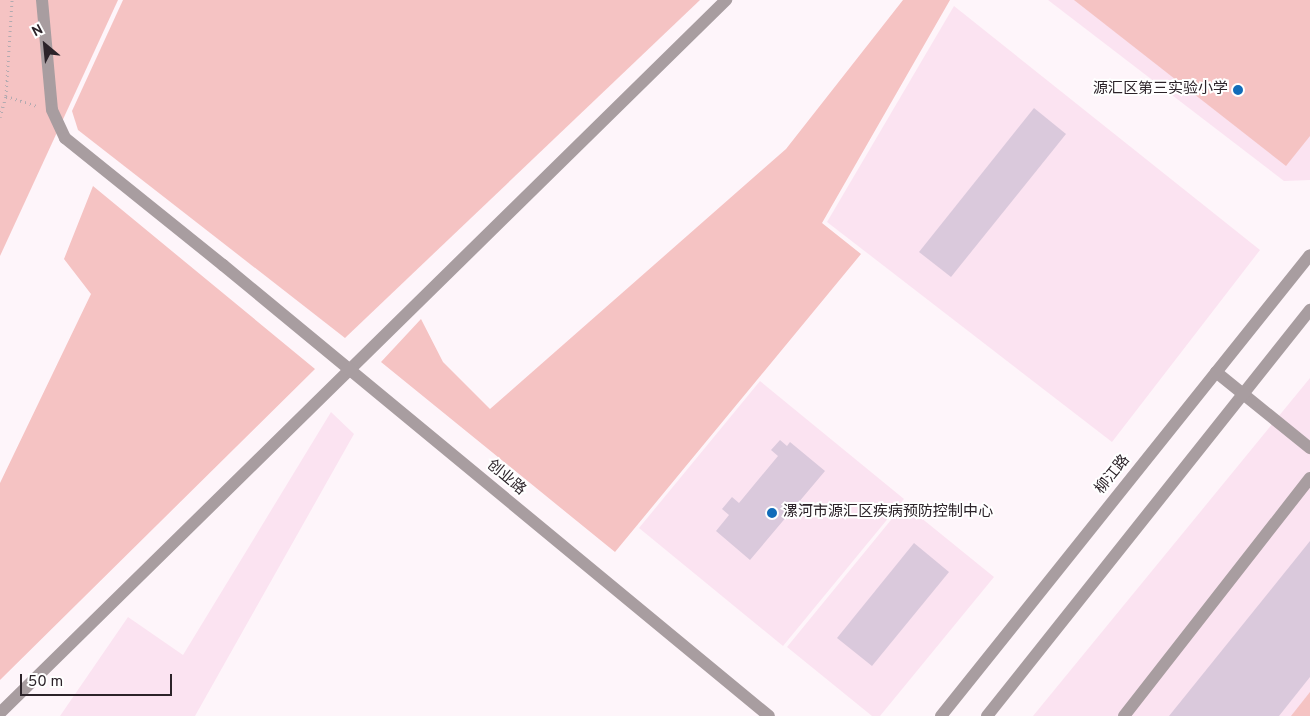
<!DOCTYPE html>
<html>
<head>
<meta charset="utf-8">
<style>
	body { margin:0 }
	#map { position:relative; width:1310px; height:716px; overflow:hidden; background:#fef5fa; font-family:Overpass,"Noto Sans SC",sans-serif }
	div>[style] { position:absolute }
	.built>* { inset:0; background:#fbe3f1 }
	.green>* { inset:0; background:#f5c3c3 }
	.building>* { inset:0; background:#dac9dc }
	.path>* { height:3px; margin-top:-1.5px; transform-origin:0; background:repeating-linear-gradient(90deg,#b3aab0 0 1px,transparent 0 5px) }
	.minor>* { height:12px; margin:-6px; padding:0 6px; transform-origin:6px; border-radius:6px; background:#a89da0 }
	.tertiary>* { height:12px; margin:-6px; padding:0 6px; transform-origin:6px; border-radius:6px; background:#a89da0 }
	.dots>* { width:14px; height:14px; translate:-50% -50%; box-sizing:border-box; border:2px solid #fff; border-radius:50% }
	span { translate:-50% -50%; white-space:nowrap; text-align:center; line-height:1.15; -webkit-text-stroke:4px #fff; paint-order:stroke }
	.poi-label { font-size:15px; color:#2c2329 }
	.right { translate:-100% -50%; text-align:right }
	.left { translate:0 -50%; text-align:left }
	.street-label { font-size:15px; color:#2c2329 }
	.north { position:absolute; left:20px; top:20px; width:50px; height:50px; -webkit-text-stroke:4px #fff; paint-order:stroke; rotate:332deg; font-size:14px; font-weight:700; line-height:20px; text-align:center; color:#2c2329 }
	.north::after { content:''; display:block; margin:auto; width:18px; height:22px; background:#2c2329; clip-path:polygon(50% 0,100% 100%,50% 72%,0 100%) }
	.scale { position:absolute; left:20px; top:674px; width:152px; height:22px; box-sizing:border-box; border:2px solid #2c2329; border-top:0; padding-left:6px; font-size:15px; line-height:18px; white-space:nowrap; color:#2c2329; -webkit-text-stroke:4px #fff; paint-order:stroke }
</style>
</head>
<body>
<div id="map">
	<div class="built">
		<div style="clip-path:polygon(1048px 0,1310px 0,1310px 180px,1284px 181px)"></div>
		<div style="clip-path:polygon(954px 6px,1260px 250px,1112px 442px,827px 222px)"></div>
		<div style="clip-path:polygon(1310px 378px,1310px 716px,1033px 716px)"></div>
		<div style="clip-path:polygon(760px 381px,904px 499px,783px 646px,639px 528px)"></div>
		<div style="clip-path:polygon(331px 412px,354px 434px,195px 716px,60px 716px,128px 617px,183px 655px)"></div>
		<div style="clip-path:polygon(904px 504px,994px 577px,880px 716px,872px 716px,787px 647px)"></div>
	</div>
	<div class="green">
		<div style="clip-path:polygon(0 0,118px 0,0 256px)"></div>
		<div style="clip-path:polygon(123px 0,700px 0,345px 338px,78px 130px,72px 111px)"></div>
		<div style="clip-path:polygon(903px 0,950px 0,822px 223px,861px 254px,615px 552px,381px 362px,421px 319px,443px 362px,490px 409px,786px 149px)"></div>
		<div style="clip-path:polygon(1074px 0,1310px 0,1310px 136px,1286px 166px)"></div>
		<div style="clip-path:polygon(93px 186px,315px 369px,0 680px,0 483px,91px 294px,64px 259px)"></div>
		<div style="clip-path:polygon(1310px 692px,1310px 716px,1291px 716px)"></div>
	</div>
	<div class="building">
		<div style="clip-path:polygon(1034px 108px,1066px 134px,951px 277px,919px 252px)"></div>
		<div style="clip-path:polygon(780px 440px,787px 446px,790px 442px,825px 471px,750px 560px,716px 531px,729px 515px,722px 509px,732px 497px,739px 503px,778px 456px,771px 450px)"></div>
		<div style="clip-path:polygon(1310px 541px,1310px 677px,1279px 716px,1169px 716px)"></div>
		<div style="clip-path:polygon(914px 543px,949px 572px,872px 666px,837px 638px)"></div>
	</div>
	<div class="path">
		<div style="left:6px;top:96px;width:33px;rotate:18deg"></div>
		<div style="left:0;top:117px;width:22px;rotate:-74deg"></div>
		<div style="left:6px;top:96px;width:96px;rotate:-86.4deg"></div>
	</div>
	<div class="minor">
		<div style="left:42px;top:0;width:110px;rotate:84.8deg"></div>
		<div style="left:52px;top:110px;width:31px;rotate:65deg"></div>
		<div style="left:65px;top:138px;width:203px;rotate:38.8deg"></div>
		<div style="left:1216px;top:372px;width:121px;rotate:39deg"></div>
		<div style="left:0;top:713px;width:1018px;rotate:-44.48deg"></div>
		<div style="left:1124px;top:716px;width:302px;rotate:-52deg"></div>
	</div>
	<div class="tertiary">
		<div style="left:223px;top:265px;width:708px;rotate:39.56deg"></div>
		<div style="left:941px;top:716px;width:590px;rotate:-51.33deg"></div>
		<div style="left:987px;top:716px;width:519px;rotate:-51.5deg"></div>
	</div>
	<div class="dots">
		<div style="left:1238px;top:90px;background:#116cb9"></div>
		<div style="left:772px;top:513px;background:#116cb9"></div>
	</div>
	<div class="poi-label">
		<span class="right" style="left:1228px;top:90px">源汇区第三实验小学</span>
		<span class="left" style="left:783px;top:513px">漯河市源汇区疾病预防控制中心</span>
	</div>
	<div class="street-label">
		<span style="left:1113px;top:475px;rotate:-51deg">柳江路</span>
		<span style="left:506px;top:478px;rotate:40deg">创业路</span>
	</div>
	<div class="north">N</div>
	<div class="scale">50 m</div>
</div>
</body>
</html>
